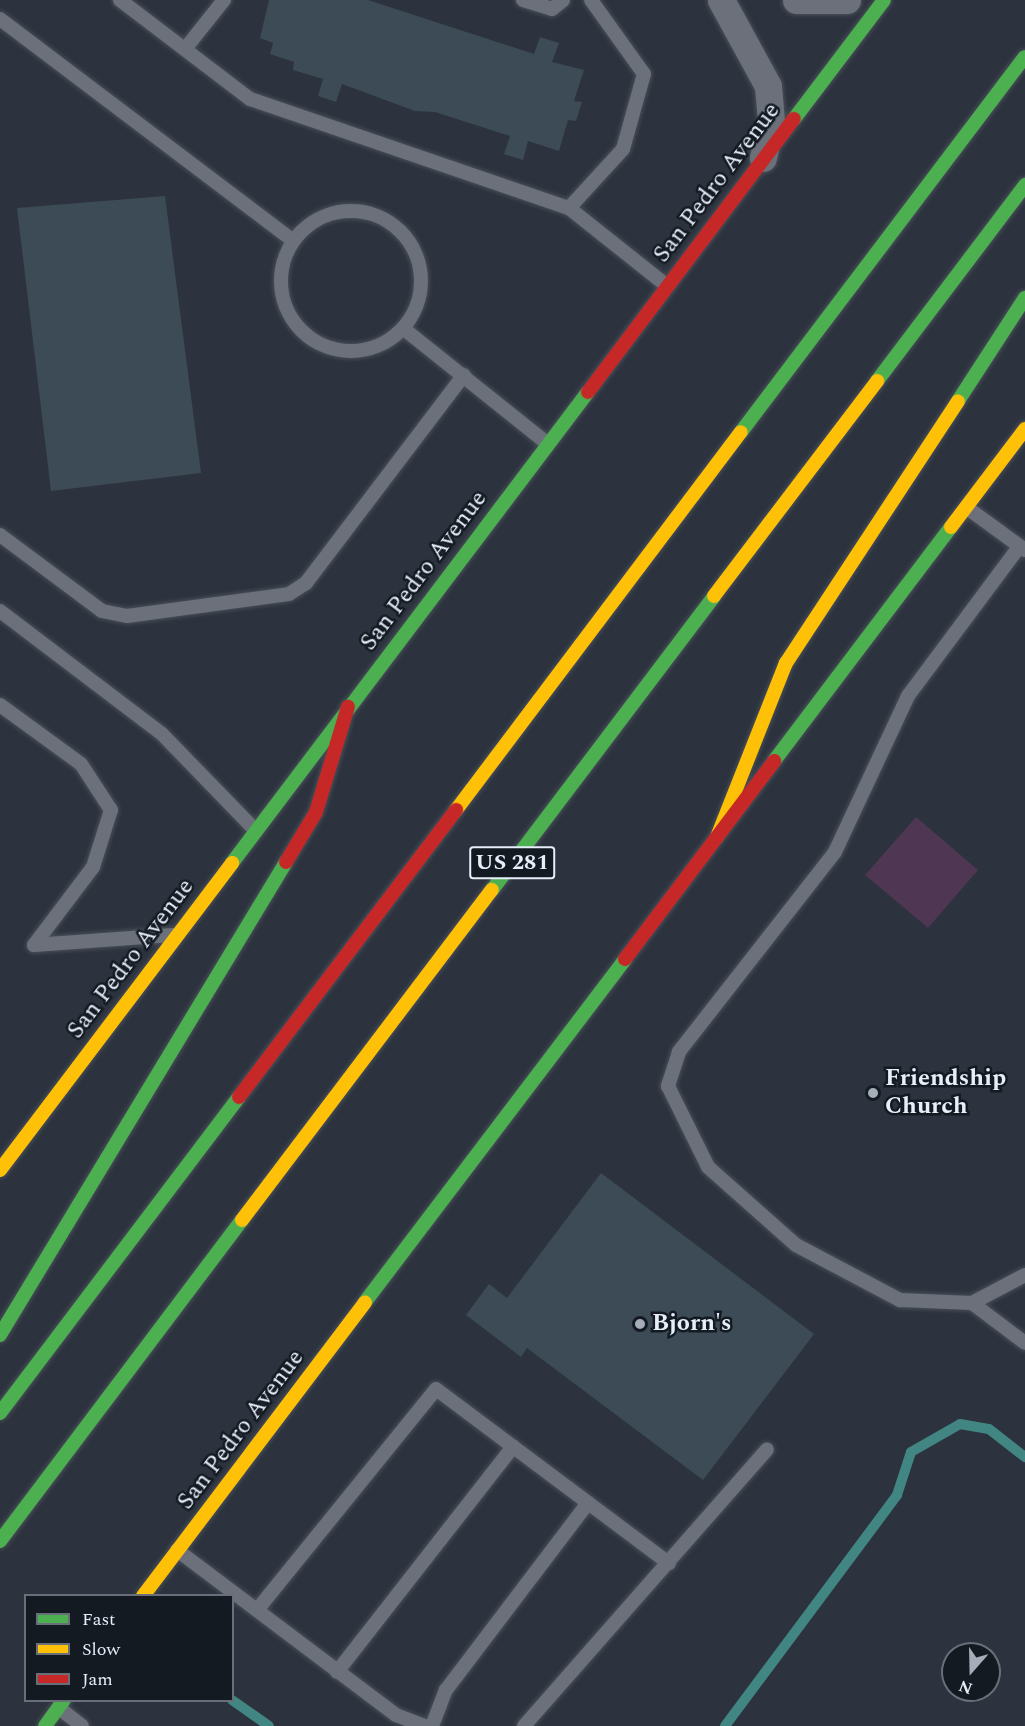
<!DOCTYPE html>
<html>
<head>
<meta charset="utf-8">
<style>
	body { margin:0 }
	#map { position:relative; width:1025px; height:1726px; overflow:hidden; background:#2c333e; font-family:Spectral,serif }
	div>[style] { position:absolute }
	.green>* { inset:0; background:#4f3653 }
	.stream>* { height:10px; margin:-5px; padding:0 5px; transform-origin:5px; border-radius:5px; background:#428683 }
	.building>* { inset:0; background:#3c4b55 }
	.roads { filter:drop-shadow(0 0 2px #484e58) drop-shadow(0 0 2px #484e58) }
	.lane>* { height:14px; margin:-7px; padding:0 7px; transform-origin:7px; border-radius:7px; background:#6b707a }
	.lane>.ring { margin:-7px; padding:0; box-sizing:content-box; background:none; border:14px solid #6b707a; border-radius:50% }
	.street>* { height:27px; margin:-13.5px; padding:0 13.5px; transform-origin:13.5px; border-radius:13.5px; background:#6b707a }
	.fast>* { height:14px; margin:-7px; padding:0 7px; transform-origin:7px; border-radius:7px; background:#4caf50 }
	.slow>* { height:14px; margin:-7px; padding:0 7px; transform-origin:7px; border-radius:7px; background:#ffc107 }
	.jam>* { height:14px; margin:-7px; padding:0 7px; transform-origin:7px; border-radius:7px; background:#c62828 }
	.dots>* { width:16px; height:16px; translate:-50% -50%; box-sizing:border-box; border:3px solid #141a22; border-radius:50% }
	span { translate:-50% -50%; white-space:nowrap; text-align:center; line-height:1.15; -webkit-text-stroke:5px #141a22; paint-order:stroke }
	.shield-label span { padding:2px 4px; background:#141a22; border:2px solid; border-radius:4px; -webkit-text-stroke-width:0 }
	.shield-label { font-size:22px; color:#e6eefa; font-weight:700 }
	.street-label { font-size:24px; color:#e6eefa }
	.poi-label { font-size:24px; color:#e6eefa; font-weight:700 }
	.left { translate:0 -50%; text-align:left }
	.legend { position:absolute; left:24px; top:1594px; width:210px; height:108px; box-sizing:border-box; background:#141a22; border:2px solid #686f78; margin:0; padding:8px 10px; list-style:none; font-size:18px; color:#e6eefa }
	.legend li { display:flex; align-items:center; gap:12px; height:30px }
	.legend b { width:30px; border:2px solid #686f78 }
	.north { position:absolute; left:941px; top:1642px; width:60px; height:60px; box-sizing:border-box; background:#141a22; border:2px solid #686f78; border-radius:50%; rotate:200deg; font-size:16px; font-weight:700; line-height:24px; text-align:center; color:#e6eefa }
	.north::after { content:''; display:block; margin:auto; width:21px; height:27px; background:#a5adb8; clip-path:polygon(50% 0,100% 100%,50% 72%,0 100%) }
</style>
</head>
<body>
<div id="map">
	<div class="green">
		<div style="clip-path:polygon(916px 817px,978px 870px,928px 928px,865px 875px)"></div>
	</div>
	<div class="stream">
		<div style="left:232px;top:1700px;width:45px;rotate:35.1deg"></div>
		<div style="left:725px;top:1726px;width:288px;rotate:-53.3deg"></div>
		<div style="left:897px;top:1495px;width:45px;rotate:-72deg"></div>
		<div style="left:911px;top:1452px;width:56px;rotate:-29.7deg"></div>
		<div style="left:960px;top:1424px;width:29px;rotate:10deg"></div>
		<div style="left:989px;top:1429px;width:46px;rotate:37.9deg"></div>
	</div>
	<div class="building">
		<div style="clip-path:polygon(269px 0,368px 0,534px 54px,540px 37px,559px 43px,552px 62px,584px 70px,574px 101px,582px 102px,576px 121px,568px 120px,559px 151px,528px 141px,523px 160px,504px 154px,510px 136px,435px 112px,415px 111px,342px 84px,336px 102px,318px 96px,323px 79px,293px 70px,294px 62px,270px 54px,273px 43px,260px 38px)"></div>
		<div style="clip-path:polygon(165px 196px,201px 473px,51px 491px,17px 208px)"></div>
		<div style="clip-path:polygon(601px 1173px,814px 1334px,703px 1480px,527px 1348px,521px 1357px,466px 1315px,489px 1284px,507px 1298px)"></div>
	</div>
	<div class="roads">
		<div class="lane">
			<div style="left:120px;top:0;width:163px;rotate:37.3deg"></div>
			<div style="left:250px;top:99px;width:337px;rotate:18.9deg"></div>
			<div style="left:569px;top:208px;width:125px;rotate:38.5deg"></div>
			<div style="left:523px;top:0;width:30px;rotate:17deg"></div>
			<div style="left:552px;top:9px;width:14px;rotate:-39deg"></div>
			<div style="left:0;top:19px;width:368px;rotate:37.1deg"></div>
			<div style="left:185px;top:49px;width:63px;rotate:-51.5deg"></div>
			<div style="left:569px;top:208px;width:80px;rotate:-47.5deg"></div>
			<div style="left:623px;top:149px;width:78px;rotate:-74.4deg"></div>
			<div style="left:644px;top:74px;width:91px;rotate:-125.6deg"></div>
			<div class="ring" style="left:281px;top:211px;width:126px;height:126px"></div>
			<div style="left:404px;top:329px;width:184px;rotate:38.6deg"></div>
			<div style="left:966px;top:507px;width:73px;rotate:36.1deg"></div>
			<div style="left:0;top:535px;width:127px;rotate:36.7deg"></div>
			<div style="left:102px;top:611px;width:25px;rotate:11deg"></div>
			<div style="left:127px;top:616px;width:163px;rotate:-7.7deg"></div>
			<div style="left:289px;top:594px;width:20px;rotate:-33deg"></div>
			<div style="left:306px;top:583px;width:261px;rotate:-52.8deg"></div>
			<div style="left:1019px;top:547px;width:186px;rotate:126.7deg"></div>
			<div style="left:908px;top:696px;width:172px;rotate:115.1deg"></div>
			<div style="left:835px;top:852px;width:254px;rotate:128deg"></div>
			<div style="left:679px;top:1052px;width:36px;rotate:108deg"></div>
			<div style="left:668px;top:1086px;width:90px;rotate:63.7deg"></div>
			<div style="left:708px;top:1167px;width:118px;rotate:41.6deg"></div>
			<div style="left:796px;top:1245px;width:118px;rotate:27.9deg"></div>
			<div style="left:900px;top:1300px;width:72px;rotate:2.4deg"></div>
			<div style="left:972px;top:1303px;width:60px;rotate:-27.8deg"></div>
			<div style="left:0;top:611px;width:203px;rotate:37.2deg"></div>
			<div style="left:162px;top:734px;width:135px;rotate:45.9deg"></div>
			<div style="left:0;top:705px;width:100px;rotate:36.1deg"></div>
			<div style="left:81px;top:764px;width:55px;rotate:56.9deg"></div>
			<div style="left:111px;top:810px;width:60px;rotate:107.5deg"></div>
			<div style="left:93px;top:867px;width:98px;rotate:127.1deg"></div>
			<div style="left:34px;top:945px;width:139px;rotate:-4.1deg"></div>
			<div style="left:972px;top:1303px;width:66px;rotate:37deg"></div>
			<div style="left:177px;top:1550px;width:274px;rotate:37deg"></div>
			<div style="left:396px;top:1715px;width:30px;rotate:21deg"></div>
			<div style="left:257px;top:1610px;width:284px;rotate:-51deg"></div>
			<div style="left:436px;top:1389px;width:291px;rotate:36.8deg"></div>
			<div style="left:337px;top:1672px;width:286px;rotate:-52deg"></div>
			<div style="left:59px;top:1708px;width:29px;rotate:38deg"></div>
			<div style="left:432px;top:1726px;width:39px;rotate:-69deg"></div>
			<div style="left:446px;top:1690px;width:235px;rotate:-52.8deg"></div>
			<div style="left:524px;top:1726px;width:368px;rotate:-48.7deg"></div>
		</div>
		<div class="street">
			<div style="left:721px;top:0;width:98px;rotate:61.3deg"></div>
			<div style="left:768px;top:86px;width:37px;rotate:85deg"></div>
			<div style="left:771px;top:123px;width:36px;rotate:103deg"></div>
			<div style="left:796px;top:0;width:51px"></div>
		</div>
		<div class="fast">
			<div style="left:794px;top:119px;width:149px;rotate:-52.9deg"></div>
			<div style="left:877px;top:381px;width:246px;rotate:-52.9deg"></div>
			<div style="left:958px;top:401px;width:123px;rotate:-57deg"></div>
			<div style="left:741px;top:432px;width:470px;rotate:-52.9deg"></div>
			<div style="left:774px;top:761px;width:293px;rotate:-52.9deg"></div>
			<div style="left:232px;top:863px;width:590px;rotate:-52.92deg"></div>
			<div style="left:492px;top:890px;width:368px;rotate:-52.9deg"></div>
			<div style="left:365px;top:1302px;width:430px;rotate:-52.8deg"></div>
			<div style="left:0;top:1335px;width:553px;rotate:-58.84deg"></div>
			<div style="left:0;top:1413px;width:396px;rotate:-52.9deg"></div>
			<div style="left:0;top:1541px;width:402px;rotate:-53deg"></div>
			<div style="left:45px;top:1726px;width:32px;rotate:-54deg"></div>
		</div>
		<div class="slow">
			<div style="left:951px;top:527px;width:123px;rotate:-52.9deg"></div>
			<div style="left:714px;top:596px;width:270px;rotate:-52.8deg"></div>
			<div style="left:456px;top:810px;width:473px;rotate:-53deg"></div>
			<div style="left:717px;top:837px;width:187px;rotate:-68.4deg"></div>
			<div style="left:786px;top:663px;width:313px;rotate:-56.7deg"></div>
			<div style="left:0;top:1170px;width:385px;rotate:-52.9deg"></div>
			<div style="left:242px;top:1220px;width:414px;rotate:-52.9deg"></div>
			<div style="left:143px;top:1596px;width:368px;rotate:-52.9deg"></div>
		</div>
		<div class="jam">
			<div style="left:588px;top:392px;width:342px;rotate:-53deg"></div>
			<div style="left:286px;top:862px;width:58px;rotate:-59deg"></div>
			<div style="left:316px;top:812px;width:110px;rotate:-73.1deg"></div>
			<div style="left:625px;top:959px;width:248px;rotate:-53deg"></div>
			<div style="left:239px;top:1097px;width:360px;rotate:-52.9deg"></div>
		</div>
	</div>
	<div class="dots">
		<div style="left:873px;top:1093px;background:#a5adb8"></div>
		<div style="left:640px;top:1324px;background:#a5adb8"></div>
	</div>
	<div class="shield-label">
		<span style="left:512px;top:863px">US 281</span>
	</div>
	<div class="street-label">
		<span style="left:717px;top:183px;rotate:-53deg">San Pedro Avenue</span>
		<span style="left:424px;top:571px;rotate:-53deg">San Pedro Avenue</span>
		<span style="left:131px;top:959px;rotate:-53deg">San Pedro Avenue</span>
		<span style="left:241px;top:1430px;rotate:-53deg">San Pedro Avenue</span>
	</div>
	<div class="poi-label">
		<span class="left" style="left:885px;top:1093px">Friendship<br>Church</span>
		<span class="left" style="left:652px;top:1324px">Bjorn's</span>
	</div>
	<ul class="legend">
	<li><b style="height:8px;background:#4caf50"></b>Fast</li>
	<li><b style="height:8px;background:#ffc107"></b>Slow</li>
	<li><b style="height:8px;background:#c62828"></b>Jam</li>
	</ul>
	<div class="north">N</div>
</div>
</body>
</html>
